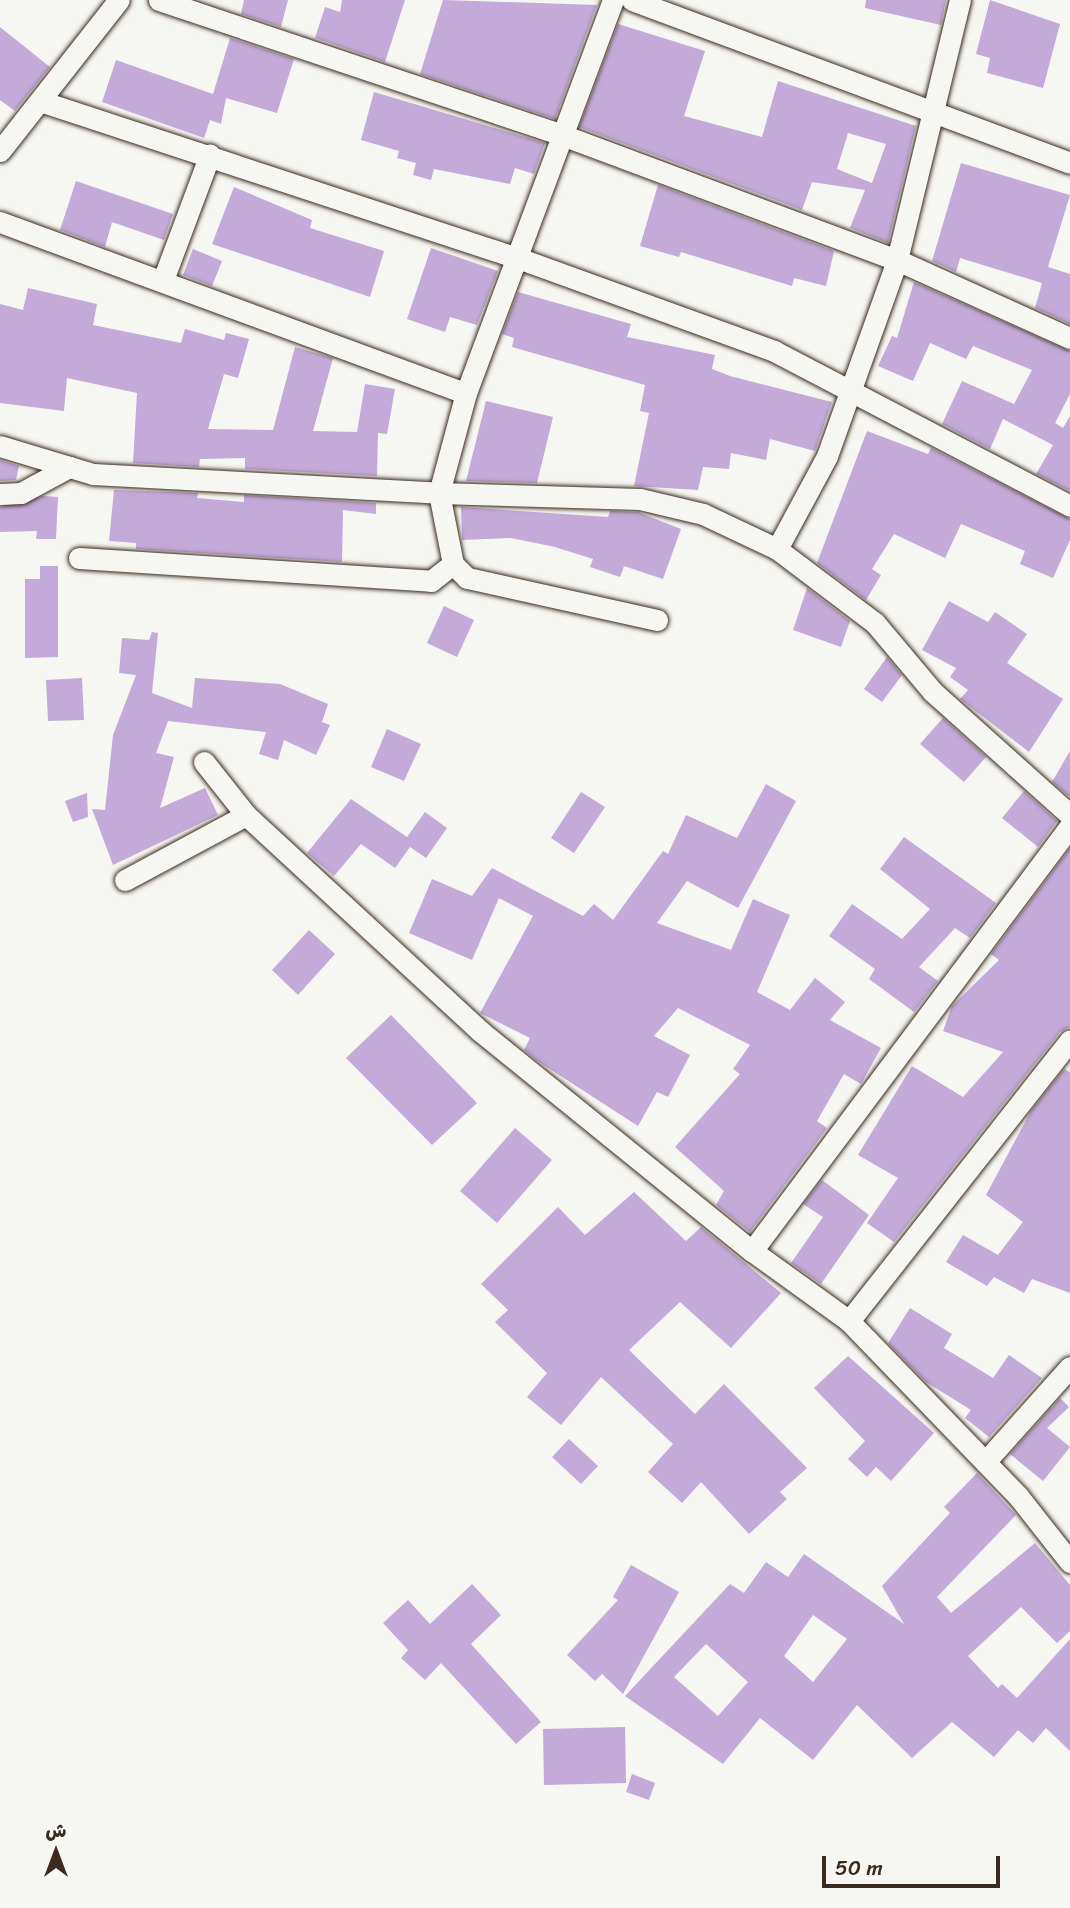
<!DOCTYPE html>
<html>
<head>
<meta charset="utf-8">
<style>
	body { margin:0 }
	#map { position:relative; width:1070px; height:1908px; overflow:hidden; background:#f6f6f2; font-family:Sriracha,"Playpen Sans Arabic",sans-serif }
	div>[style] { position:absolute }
	.building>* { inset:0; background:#c3aad8 }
	.roads { filter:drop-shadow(0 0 2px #3b2a1e) drop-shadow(0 0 2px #3b2a1e) }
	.street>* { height:21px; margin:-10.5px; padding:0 10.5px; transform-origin:10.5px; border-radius:10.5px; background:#f6f6f2 }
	span { translate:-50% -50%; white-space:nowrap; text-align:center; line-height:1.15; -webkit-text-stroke:5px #f6f6f2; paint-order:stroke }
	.north { position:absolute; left:21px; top:1817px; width:70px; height:70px; -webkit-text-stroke:5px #f6f6f2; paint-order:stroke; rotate:0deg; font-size:19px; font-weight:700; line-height:28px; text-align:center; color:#3b2a1e }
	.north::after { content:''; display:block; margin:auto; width:24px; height:32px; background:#3b2a1e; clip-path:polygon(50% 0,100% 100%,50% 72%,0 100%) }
	.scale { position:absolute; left:822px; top:1856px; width:178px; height:32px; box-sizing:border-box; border:4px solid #3b2a1e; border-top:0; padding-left:9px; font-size:21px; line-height:24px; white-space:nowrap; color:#3b2a1e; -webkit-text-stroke:5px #f6f6f2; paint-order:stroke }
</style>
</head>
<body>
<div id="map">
	<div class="building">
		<div style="clip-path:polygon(244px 0,288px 0,281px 27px,241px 14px)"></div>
		<div style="clip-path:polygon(342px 0,405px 0,385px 62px,315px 38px,325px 7px,340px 12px)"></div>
		<div style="clip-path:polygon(443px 0,597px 5px,555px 119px,420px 74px)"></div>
		<div style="clip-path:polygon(866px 0,946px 0,941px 25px,865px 8px)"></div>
		<div style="clip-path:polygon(990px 0,1060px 24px,1043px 88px,987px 73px,990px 58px,976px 54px)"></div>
		<div style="clip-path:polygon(evenodd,618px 24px,705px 51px,684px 116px,762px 137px,778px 81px,916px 126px,888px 243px,850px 228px,865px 190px,812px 182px,802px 210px,579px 127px,618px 24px,848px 133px,886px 144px,872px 183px,837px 169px,848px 133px)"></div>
		<div style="clip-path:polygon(0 27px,50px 67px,15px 111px,0 100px)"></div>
		<div style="clip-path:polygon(230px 38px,294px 59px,277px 113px,226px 98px,221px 124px,210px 120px,204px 138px,102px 102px,116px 60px,213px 94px)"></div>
		<div style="clip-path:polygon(374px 92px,545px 143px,534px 174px,515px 168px,510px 184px,434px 169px,431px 180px,413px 175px,416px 163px,397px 158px,399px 151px,361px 140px)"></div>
		<div style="clip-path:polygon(961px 163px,1070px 195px,1048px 267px,1070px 274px,1070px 324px,1035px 308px,1042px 283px,960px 258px,956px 272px,932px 261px)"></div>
		<div style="clip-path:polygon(76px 181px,173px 214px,164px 240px,112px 222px,105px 247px,60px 230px)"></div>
		<div style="clip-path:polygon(658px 185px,834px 251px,826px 286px,794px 278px,792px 286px,681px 252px,679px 257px,640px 246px)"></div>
		<div style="clip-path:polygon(234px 187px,312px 220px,310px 228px,384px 251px,370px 297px,212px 244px)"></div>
		<div style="clip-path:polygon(431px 248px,498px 271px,477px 325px,450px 317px,445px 332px,407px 319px)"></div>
		<div style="clip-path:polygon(193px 249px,222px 261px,212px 286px,183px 275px)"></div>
		<div style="clip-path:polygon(914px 282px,1070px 351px,1070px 394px,1055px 423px,1063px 428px,1070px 416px,1070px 491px,1036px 474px,1053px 445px,1003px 419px,990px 449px,942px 424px,962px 381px,1014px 404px,1032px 370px,973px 346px,966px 359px,930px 343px,913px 381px,878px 366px,892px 336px,897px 338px)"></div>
		<div style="clip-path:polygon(28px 288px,97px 304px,93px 325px,181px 343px,185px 329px,224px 340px,226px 333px,249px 339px,238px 378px,224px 374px,208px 429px,273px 430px,295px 347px,333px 358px,313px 431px,357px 432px,365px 384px,395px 389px,387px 434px,378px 433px,377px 476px,245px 469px,245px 458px,200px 459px,199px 467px,133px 463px,137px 393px,67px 378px,64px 411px,0 403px,0 304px,23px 310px)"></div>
		<div style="clip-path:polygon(518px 292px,631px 324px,627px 337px,715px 355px,712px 369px,730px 376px,832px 402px,815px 451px,770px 439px,766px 460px,731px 453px,729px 469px,703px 467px,698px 490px,634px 486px,649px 413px,640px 411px,645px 385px,512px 347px,514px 338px,502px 334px)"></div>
		<div style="clip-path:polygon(486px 401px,553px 417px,537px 483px,466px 481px)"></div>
		<div style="clip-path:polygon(867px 431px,928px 454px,931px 448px,1070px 519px,1070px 540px,1053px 578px,1020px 564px,1025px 551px,961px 524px,945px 558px,894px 534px,872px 569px,881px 575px,866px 600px,817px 563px)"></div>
		<div style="clip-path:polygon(0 460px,19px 466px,16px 480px,0 481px)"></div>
		<div style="clip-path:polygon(114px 490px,198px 493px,197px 498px,244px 502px,244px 495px,376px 503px,376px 514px,343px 510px,342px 562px,136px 549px,136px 543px,109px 541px)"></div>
		<div style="clip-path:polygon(43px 496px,58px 497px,56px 539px,36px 539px,37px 531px,0 532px,0 507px)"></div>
		<div style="clip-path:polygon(461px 507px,608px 517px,610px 511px,638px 512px,681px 529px,663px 579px,624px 566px,620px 577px,590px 567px,593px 559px,555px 547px,511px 538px,462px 540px)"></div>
		<div style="clip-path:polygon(40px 566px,58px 566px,58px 657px,25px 658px,25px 579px,40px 579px)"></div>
		<div style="clip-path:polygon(807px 588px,850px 621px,841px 647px,793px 630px)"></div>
		<div style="clip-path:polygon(949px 601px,988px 622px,995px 612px,1027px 634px,1007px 663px,1063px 699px,1029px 752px,960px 699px,968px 690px,950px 677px,956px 668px,922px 650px)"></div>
		<div style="clip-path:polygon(444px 606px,474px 620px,457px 657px,427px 643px)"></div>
		<div style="clip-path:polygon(152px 632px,158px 633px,152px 693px,192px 708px,195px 678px,280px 684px,328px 704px,322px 722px,330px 725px,316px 755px,284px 740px,278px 760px,259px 754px,266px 732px,168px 721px,156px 753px,174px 757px,160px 808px,205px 788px,218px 815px,113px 865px,92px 809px,105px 810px,113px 735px,136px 675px,119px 673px,122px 638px,149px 640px)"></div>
		<div style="clip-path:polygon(887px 657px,902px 675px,882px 702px,864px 689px)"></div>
		<div style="clip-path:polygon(82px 678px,84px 720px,48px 721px,46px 680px)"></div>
		<div style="clip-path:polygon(943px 718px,986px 757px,964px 782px,920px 744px)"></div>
		<div style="clip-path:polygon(387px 729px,421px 744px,404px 781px,371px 767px)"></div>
		<div style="clip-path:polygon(1070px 751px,1070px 797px,1052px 782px)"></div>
		<div style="clip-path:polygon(766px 784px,796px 801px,738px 908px,687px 881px,657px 923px,731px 950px,753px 899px,790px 915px,757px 992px,790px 1010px,815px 978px,845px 1002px,830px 1020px,881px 1048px,861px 1084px,844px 1074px,817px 1121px,827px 1128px,750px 1232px,716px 1205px,724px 1191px,675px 1147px,740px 1074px,733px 1069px,750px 1045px,678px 1008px,654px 1036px,690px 1055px,668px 1097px,657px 1092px,638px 1126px,539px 1062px,524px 1050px,530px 1038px,480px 1013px,533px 916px,499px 898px,472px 960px,409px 933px,432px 879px,472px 896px,492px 868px,583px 916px,594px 904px,613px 920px,663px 851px,668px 854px,686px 815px,737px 838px)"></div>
		<div style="clip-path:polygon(1024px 791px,1057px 821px,1038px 847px,1002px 818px)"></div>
		<div style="clip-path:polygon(581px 792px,605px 807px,574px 853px,551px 838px)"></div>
		<div style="clip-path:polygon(87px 793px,88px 817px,73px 822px,65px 801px)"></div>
		<div style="clip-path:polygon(351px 799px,407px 837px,425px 812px,447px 828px,426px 858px,410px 847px,395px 868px,361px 844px,334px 876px,307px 853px)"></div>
		<div style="clip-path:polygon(904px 837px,996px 903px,970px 938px,955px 928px,919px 967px,938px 981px,914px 1012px,869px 979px,875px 969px,829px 936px,852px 904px,902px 939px,930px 909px,880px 869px)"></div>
		<div style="clip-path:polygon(1070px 848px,1070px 1027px,1060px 1032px,894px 1242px,867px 1223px,898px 1178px,858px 1155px,912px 1066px,963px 1097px,1003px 1052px,943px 1031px,952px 1006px,999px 960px,991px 954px)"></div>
		<div style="clip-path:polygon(309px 930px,335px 954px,298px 995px,272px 970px)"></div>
		<div style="clip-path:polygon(391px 1015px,477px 1103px,432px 1145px,346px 1058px)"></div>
		<div style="clip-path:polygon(1064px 1069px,1070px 1072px,1070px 1293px,1032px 1279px,1024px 1293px,994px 1277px,987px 1286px,946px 1262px,963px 1235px,998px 1255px,1023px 1222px,986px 1195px,1031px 1111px)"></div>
		<div style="clip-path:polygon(515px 1128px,552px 1160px,497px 1223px,460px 1191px)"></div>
		<div style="clip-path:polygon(822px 1180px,869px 1215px,821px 1284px,791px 1263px,823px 1217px,803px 1204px)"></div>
		<div style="clip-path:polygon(634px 1192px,686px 1241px,701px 1227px,781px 1293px,731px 1348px,680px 1302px,629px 1350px,695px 1414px,724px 1384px,807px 1468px,780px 1492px,787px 1499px,749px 1534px,701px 1482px,682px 1503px,648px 1472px,673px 1444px,601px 1377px,561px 1425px,527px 1397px,547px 1373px,495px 1322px,508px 1310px,481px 1284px,558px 1207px,585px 1235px)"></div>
		<div style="clip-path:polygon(910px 1308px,952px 1334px,944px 1348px,993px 1378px,1009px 1355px,1042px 1378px,989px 1437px,965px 1418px,971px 1410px,926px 1382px,888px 1343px)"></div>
		<div style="clip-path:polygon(848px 1356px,934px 1433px,891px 1481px,876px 1467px,867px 1477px,848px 1459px,865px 1441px,814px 1388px)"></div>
		<div style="clip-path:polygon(1060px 1398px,1069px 1407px,1047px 1428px,1070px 1447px,1043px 1481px,1010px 1454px)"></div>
		<div style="clip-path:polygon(569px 1439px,598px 1466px,581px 1484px,552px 1457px)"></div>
		<div style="clip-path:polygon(evenodd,977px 1473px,1016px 1515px,937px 1597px,951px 1613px,1035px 1543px,1070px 1585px,1070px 1631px,1057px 1643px,1021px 1607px,968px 1656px,998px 1688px,1002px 1684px,1017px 1698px,1070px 1639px,1070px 1751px,1046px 1728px,1033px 1743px,1018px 1730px,994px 1757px,952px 1722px,912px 1758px,857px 1705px,813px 1760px,760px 1718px,723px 1764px,625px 1696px,730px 1584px,744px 1593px,766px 1562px,788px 1577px,804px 1554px,904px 1624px,882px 1586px,950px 1513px,944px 1507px,977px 1473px,813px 1615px,847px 1639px,813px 1682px,784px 1656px,813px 1615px,977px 1473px,706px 1644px,748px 1682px,718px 1716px,674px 1677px,706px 1644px)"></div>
		<div style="clip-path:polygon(631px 1565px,679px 1592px,623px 1694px,602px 1674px,595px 1681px,567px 1655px,618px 1600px,613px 1597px)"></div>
		<div style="clip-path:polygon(472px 1584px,501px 1615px,471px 1644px,541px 1722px,516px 1744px,441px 1663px,425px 1680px,401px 1658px,408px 1650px,383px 1623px,408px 1600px,430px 1624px)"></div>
		<div style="clip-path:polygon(625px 1727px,626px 1783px,544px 1785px,543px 1729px)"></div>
		<div style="clip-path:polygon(632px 1774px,655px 1783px,649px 1800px,626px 1792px)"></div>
	</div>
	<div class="roads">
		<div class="street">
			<div style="left:159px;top:0;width:428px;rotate:18.5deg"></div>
			<div style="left:565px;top:136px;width:354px;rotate:20.5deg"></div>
			<div style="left:897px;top:260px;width:190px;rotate:24.3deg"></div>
			<div style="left:632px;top:0;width:467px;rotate:20.4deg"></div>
			<div style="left:40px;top:101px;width:500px;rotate:18.2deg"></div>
			<div style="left:515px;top:257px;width:276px;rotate:19.9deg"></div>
			<div style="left:774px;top:351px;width:334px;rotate:27.6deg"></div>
			<div style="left:0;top:151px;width:192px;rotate:-51.8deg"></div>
			<div style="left:0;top:222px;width:496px;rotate:20.2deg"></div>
			<div style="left:163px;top:280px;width:134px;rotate:-69.5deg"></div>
			<div style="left:0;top:446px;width:97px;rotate:16.8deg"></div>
			<div style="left:93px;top:474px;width:347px;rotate:3.1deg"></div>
			<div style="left:439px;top:493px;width:104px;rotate:-74.9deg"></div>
			<div style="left:466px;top:393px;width:420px;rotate:-69.5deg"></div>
			<div style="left:0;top:494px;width:21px;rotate:-3deg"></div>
			<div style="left:21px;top:493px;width:55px;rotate:-28.4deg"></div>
			<div style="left:777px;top:549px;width:106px;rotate:-61.7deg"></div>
			<div style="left:827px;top:456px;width:208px;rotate:-70.3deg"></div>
			<div style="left:897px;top:260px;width:268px;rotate:-76.4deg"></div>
			<div style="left:79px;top:558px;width:353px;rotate:3.7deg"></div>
			<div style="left:431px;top:581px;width:28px;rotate:-38deg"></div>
			<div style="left:657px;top:620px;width:195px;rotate:-167.5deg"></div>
			<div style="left:467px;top:578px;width:20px;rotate:-135deg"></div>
			<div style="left:453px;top:564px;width:72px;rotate:-101.2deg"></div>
			<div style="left:439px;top:493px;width:201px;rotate:1.7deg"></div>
			<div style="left:640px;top:499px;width:65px;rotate:13.4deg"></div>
			<div style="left:703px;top:514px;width:82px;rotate:25.3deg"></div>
			<div style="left:777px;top:549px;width:123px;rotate:37.1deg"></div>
			<div style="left:875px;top:623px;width:90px;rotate:50deg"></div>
			<div style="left:933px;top:692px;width:184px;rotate:41.9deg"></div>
			<div style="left:204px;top:762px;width:68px;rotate:51.6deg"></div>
			<div style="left:246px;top:815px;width:318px;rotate:42.7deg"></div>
			<div style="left:480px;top:1031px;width:350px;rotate:39deg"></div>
			<div style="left:752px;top:1251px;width:120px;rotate:35.8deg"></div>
			<div style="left:849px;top:1321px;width:243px;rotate:46deg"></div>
			<div style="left:1018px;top:1496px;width:84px;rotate:51.8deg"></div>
			<div style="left:125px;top:880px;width:137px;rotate:-28.2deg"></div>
			<div style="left:752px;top:1251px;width:531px;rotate:-53.19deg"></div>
			<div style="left:849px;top:1321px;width:357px;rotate:-51.8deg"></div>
			<div style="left:985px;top:1462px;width:127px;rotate:-48.2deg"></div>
		</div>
	</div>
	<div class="north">ش</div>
	<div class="scale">50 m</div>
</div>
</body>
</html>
